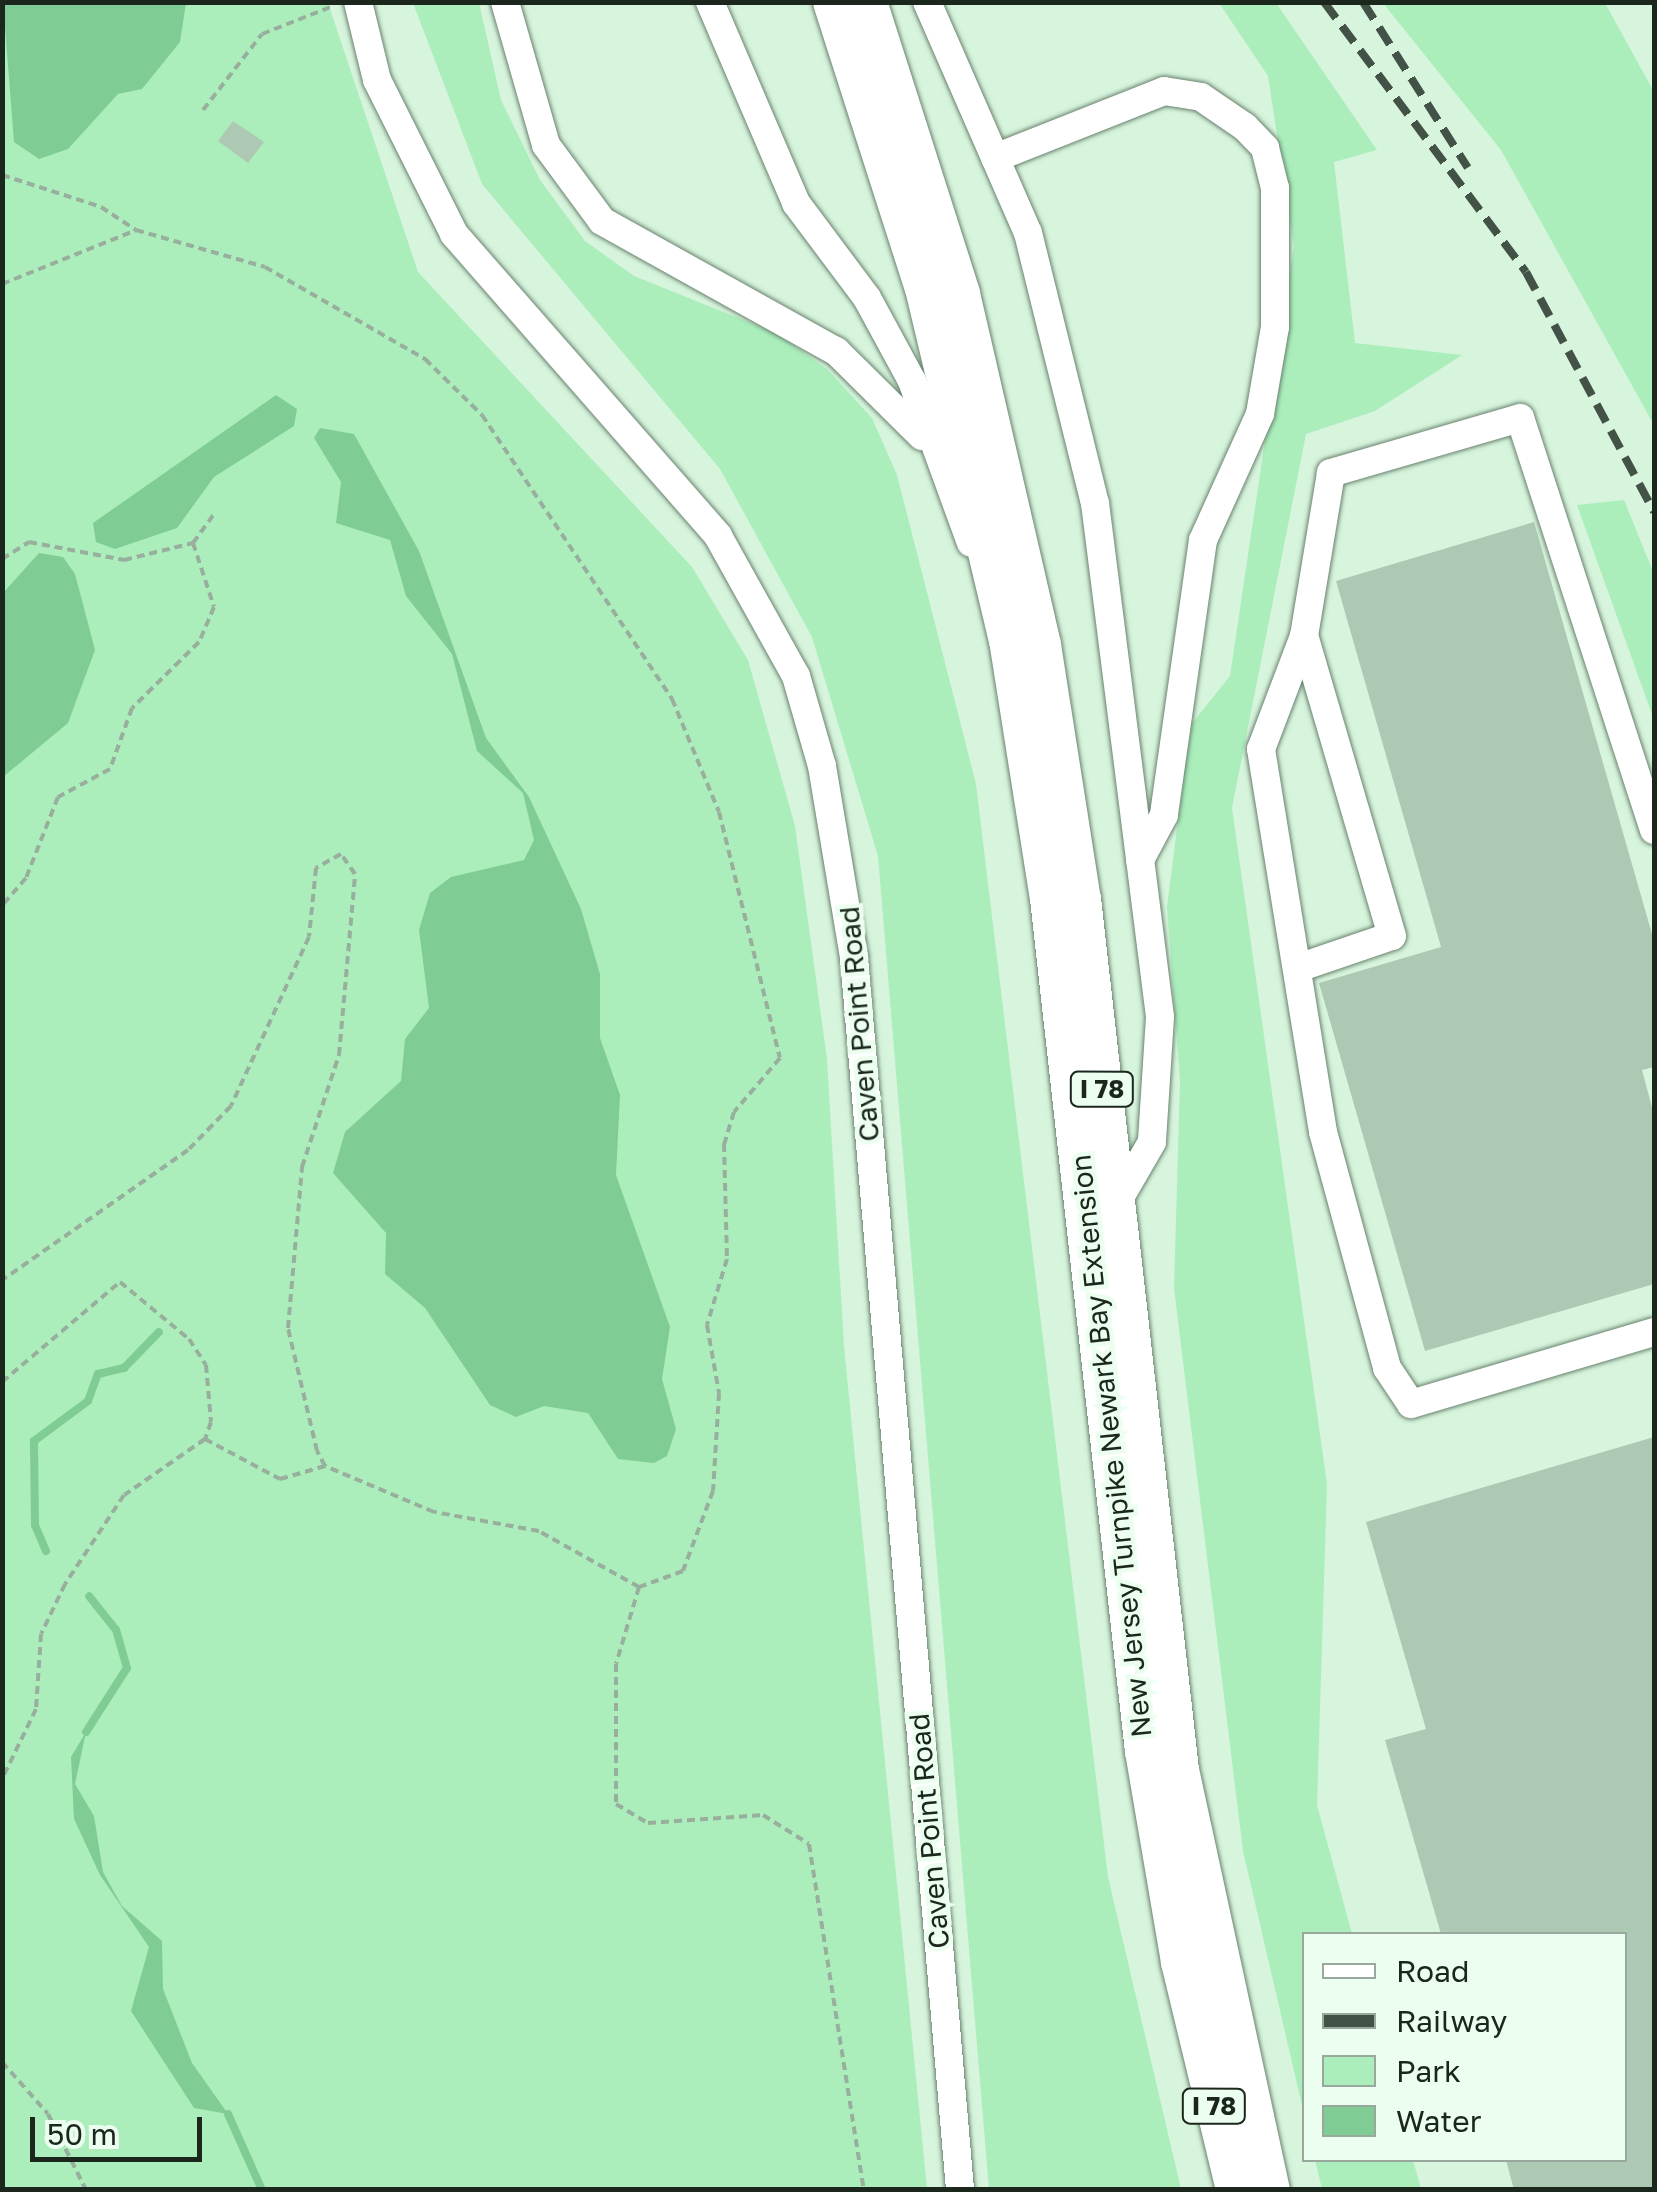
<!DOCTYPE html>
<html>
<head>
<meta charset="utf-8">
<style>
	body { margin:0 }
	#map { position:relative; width:1657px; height:2192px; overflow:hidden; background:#d7f4dd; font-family:"Golos Text",sans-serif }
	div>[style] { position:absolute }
	.green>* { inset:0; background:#abeebc }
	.water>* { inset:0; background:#7fcc94 }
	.stream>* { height:8px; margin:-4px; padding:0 4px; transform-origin:4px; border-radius:4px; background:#7fcc94 }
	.building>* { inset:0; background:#adc9b4 }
	.path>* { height:4px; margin-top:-2px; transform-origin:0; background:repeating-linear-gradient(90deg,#98af9d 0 8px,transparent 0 13px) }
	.roads { filter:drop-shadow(0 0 2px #68826e) drop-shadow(0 0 2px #68826e) }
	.minor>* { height:28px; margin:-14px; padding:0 14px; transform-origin:14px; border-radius:14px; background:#fff }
	.highway>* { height:40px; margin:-20px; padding:0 20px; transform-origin:20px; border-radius:20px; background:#fff }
	.rail>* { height:8px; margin-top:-4px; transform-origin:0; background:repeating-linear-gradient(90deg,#435246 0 20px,transparent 0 30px) }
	span { translate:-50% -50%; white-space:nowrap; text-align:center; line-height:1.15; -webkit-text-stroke:9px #ecfef0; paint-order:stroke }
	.shield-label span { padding:2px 8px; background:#ecfef0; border:2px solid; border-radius:8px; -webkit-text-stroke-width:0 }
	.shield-label { font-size:25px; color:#1b261d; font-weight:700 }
	.street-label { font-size:28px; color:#1b261d }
	.frame { position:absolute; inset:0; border:5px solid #1b261d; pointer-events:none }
	.legend { position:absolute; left:1302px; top:1932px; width:325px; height:230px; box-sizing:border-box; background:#ecfef0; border:2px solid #98a89c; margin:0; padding:12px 18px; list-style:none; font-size:30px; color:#1b261d }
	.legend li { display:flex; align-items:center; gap:20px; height:50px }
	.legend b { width:50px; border:2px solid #98a89c }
	.scale { position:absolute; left:30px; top:2117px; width:172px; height:45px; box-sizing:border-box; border:5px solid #1b261d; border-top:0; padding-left:12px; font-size:30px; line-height:35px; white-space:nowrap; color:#1b261d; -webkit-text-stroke:8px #ecfef0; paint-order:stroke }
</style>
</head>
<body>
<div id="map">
	<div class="green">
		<div style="clip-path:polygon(3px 3px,328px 3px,418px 272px,692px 567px,748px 660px,795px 826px,827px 1059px,844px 1346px,927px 2189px,3px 2189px)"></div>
		<div style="clip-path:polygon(413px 3px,479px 3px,501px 100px,540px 180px,585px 241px,634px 276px,776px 333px,828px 370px,872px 418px,897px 475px,976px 784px,1108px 1877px,1181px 2189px,989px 2189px,878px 856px,812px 637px,720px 469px,482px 184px)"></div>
		<div style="clip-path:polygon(1219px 3px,1276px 3px,1377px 150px,1334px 162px,1355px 343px,1462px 355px,1375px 411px,1306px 434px,1232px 808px,1327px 1484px,1317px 1805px,1352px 1934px,1304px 1934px,1304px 2114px,1243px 1851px,1174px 1288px,1180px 1081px,1167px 907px,1190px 726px,1230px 676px,1294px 246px,1268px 76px)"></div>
		<div style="clip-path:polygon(1383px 3px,1605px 3px,1654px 92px,1654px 425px,1501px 150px)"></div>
		<div style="clip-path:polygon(1624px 500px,1654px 574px,1654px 720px,1577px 505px)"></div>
		<div style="clip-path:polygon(1315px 2160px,1413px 2160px,1421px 2189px,1322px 2189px)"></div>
	</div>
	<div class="water">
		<div style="clip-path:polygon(3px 2px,186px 2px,186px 3px,180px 42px,142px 89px,118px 94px,68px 149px,39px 159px,14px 142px)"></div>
		<div style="clip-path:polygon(276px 395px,297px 409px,294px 426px,214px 477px,177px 528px,115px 549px,96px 542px,93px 523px)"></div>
		<div style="clip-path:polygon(320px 428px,354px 434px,419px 551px,486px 738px,529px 797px,581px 909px,600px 974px,600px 1038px,620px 1095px,616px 1175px,670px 1327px,662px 1379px,676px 1429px,667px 1456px,654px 1463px,618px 1459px,588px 1413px,544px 1406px,516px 1417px,490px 1405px,425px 1308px,385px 1274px,386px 1233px,333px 1173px,345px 1132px,401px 1081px,405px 1039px,429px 1008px,419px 930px,430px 893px,451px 877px,524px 860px,534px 840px,523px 793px,477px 751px,452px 654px,406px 596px,390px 540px,336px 523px,341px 482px,314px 438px)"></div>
		<div style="clip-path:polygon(39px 553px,63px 557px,75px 574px,95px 650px,68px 723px,3px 777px,3px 593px)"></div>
		<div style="clip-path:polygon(86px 1732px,75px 1784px,94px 1816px,103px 1872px,122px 1906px,162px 1941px,163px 1989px,192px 2063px,228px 2114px,194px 2108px,131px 2011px,149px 1947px,100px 1875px,74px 1819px,71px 1757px)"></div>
	</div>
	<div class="stream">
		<div style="left:46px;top:1551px;width:28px;rotate:-113deg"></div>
		<div style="left:35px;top:1525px;width:84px;rotate:-90.7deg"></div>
		<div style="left:34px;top:1441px;width:67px;rotate:-36.5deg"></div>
		<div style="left:88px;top:1401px;width:29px;rotate:-70deg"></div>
		<div style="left:98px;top:1374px;width:27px;rotate:-13deg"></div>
		<div style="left:124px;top:1368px;width:50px;rotate:-45.8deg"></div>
		<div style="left:86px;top:1732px;width:76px;rotate:-57.4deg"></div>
		<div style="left:127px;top:1668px;width:40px;rotate:-106deg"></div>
		<div style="left:116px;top:1630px;width:43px;rotate:-128.5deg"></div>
		<div style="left:228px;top:2114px;width:83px;rotate:65.9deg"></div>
	</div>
	<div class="building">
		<div style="clip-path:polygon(233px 121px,264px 142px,248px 163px,218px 141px)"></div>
		<div style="clip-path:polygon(1534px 522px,1654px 941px,1654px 1067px,1642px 1070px,1654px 1115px,1654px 1284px,1425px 1351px,1319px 983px,1441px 947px,1336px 581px)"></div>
		<div style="clip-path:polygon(1654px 1437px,1654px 2190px,1514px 2190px,1506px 2160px,1624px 2160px,1624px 1934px,1441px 1934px,1385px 1740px,1426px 1729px,1366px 1522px)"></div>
	</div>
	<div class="path">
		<div style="left:203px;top:110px;width:96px;rotate:-52.2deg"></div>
		<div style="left:262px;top:34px;width:76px;rotate:-21.5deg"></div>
		<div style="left:2px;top:175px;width:104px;rotate:17.9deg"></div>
		<div style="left:101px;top:207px;width:42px;rotate:33.3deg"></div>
		<div style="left:136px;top:230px;width:134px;rotate:16deg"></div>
		<div style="left:265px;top:267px;width:185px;rotate:29.9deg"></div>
		<div style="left:425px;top:359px;width:80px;rotate:44.5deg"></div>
		<div style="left:482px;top:415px;width:342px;rotate:56.2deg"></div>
		<div style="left:672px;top:699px;width:122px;rotate:67.4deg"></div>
		<div style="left:719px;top:812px;width:253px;rotate:76.1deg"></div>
		<div style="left:780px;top:1058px;width:71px;rotate:130.4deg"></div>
		<div style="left:734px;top:1112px;width:34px;rotate:107deg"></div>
		<div style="left:724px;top:1144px;width:115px;rotate:88.5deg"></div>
		<div style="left:727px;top:1259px;width:69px;rotate:106.9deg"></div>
		<div style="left:707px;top:1325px;width:69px;rotate:80deg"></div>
		<div style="left:719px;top:1393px;width:98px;rotate:93.5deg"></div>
		<div style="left:713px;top:1491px;width:85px;rotate:110.6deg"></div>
		<div style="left:683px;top:1571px;width:47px;rotate:160deg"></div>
		<div style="left:639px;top:1587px;width:115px;rotate:-150.8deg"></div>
		<div style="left:539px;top:1531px;width:107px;rotate:-169.7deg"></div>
		<div style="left:434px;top:1512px;width:118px;rotate:-157.1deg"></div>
		<div style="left:325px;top:1466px;width:17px;rotate:-118deg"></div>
		<div style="left:317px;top:1451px;width:126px;rotate:-103.3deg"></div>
		<div style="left:288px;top:1328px;width:162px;rotate:-85deg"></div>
		<div style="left:302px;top:1167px;width:118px;rotate:-71.7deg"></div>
		<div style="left:339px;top:1055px;width:182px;rotate:-84.9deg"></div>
		<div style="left:355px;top:874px;width:24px;rotate:-125deg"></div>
		<div style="left:341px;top:854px;width:29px;rotate:151deg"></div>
		<div style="left:316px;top:868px;width:69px;rotate:95.8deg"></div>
		<div style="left:309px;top:937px;width:186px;rotate:114.8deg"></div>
		<div style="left:231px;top:1106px;width:62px;rotate:134.3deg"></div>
		<div style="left:188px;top:1150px;width:227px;rotate:145deg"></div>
		<div style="left:2px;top:284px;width:144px;rotate:-21.9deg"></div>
		<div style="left:193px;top:543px;width:36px;rotate:-54deg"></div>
		<div style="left:2px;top:559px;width:32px;rotate:-32deg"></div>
		<div style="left:29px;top:542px;width:97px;rotate:10.7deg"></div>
		<div style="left:124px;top:560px;width:71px;rotate:-13.8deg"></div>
		<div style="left:193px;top:543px;width:67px;rotate:71.8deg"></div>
		<div style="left:214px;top:607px;width:38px;rotate:113deg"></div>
		<div style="left:199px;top:642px;width:94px;rotate:135.4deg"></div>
		<div style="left:132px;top:708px;width:65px;rotate:109.8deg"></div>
		<div style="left:110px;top:769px;width:59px;rotate:151.7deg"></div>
		<div style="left:58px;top:797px;width:87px;rotate:111.6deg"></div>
		<div style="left:26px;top:878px;width:37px;rotate:131deg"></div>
		<div style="left:2px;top:1382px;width:155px;rotate:-40.3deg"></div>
		<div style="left:120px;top:1282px;width:89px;rotate:39.6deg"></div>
		<div style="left:189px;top:1339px;width:31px;rotate:57deg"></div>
		<div style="left:206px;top:1365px;width:57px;rotate:85deg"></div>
		<div style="left:211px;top:1422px;width:18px;rotate:109deg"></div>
		<div style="left:205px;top:1439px;width:98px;rotate:145.3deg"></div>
		<div style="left:124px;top:1495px;width:107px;rotate:123.5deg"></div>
		<div style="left:65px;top:1584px;width:55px;rotate:115.6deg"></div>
		<div style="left:41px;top:1634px;width:75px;rotate:93.8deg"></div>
		<div style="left:36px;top:1709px;width:78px;rotate:115.9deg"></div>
		<div style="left:205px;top:1439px;width:85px;rotate:28.1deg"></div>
		<div style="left:280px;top:1479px;width:47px;rotate:-16.1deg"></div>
		<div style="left:639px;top:1587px;width:80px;rotate:106.6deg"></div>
		<div style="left:616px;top:1664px;width:140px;rotate:90deg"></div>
		<div style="left:616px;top:1804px;width:37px;rotate:31deg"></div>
		<div style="left:648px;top:1823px;width:115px;rotate:-4deg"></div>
		<div style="left:763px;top:1815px;width:54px;rotate:32.2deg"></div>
		<div style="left:809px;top:1844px;width:350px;rotate:81deg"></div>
		<div style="left:2px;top:2062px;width:69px;rotate:48.5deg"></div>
		<div style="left:48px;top:2114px;width:85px;rotate:63.4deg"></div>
	</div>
	<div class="roads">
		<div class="minor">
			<div style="left:358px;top:2px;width:80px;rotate:76.3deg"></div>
			<div style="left:377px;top:80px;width:172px;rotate:63.4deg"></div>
			<div style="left:454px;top:234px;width:401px;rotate:48.8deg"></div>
			<div style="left:718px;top:536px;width:160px;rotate:60.9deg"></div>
			<div style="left:796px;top:676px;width:94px;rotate:73.9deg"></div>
			<div style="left:822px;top:766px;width:195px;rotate:80.5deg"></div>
			<div style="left:854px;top:958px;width:1237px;rotate:85.08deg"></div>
			<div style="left:505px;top:2px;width:149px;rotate:74deg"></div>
			<div style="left:546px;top:145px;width:94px;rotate:53.6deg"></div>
			<div style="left:602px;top:221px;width:268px;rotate:29.1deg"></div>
			<div style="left:836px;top:351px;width:121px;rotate:44.7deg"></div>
			<div style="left:710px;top:2px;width:219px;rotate:66.8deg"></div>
			<div style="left:796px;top:203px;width:119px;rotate:53.2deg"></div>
			<div style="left:867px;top:298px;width:94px;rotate:61.5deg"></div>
			<div style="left:912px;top:381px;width:172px;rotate:70deg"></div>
			<div style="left:927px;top:2px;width:252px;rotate:66.4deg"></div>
			<div style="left:1028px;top:233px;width:278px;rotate:76.1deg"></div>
			<div style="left:1095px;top:503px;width:518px;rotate:82.79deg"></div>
			<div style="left:1160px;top:1017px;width:125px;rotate:93.7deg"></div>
			<div style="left:1152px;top:1142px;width:74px;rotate:120deg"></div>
			<div style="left:995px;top:158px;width:182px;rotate:-21.6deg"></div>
			<div style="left:1164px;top:91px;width:37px;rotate:9deg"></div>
			<div style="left:1201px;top:97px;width:53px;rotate:34.3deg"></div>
			<div style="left:1245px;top:127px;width:29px;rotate:46deg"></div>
			<div style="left:1265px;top:148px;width:41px;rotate:76deg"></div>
			<div style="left:1275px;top:188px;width:139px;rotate:90deg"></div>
			<div style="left:1275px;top:327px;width:88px;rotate:99.8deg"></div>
			<div style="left:1260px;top:414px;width:138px;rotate:114.3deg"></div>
			<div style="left:1203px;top:540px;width:278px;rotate:98.1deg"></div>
			<div style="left:1164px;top:815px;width:51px;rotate:118.1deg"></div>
			<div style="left:1654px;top:830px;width:433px;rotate:-108deg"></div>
			<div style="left:1520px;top:418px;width:197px;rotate:163.8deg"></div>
			<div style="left:1331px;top:473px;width:165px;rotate:99.4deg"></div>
			<div style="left:1304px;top:636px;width:121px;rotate:110.8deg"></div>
			<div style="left:1261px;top:749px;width:388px;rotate:80.8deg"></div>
			<div style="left:1323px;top:1132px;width:245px;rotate:74.8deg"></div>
			<div style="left:1387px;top:1368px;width:43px;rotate:56.3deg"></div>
			<div style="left:1411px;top:1404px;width:253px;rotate:-16.5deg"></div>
			<div style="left:1298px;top:968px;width:99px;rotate:-18.8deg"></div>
			<div style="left:1392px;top:936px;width:313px;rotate:-106.3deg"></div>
		</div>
		<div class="highway">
			<div style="left:833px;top:2px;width:300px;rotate:72.2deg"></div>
			<div style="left:925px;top:288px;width:362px;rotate:76.6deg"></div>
			<div style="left:1009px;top:640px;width:261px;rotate:81deg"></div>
			<div style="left:1050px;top:898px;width:858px;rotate:83.65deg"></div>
			<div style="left:1145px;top:1751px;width:214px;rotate:80.3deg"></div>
			<div style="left:1181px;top:1962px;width:235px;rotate:76.4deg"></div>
			<div style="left:867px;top:2px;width:306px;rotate:72.3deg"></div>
			<div style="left:960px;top:294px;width:360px;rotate:77deg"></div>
			<div style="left:1041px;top:645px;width:257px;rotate:81.1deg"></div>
			<div style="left:1081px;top:899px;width:876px;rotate:83.58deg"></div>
			<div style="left:1179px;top:1770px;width:430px;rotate:77.8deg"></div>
		</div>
	</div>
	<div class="rail">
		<div style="left:1324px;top:2px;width:337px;rotate:53.2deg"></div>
		<div style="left:1526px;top:272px;width:272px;rotate:61.9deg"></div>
		<div style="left:1363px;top:2px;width:196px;rotate:57.7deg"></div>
	</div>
	<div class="shield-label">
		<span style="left:1102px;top:1089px">I 78</span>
		<span style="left:1214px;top:2106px">I 78</span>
	</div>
	<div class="street-label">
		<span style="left:859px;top:1024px;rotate:-95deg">Caven Point Road</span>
		<span style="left:1111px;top:1446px;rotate:-96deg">New Jersey Turnpike Newark Bay Extension</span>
		<span style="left:929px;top:1831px;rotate:-95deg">Caven Point Road</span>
	</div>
	<div class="frame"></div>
	<ul class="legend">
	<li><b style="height:12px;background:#fff"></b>Road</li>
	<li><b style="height:12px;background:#435246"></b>Railway</li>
	<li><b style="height:28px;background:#abeebc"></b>Park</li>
	<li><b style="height:28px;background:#7fcc94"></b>Water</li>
	</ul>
	<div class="scale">50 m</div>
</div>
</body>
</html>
